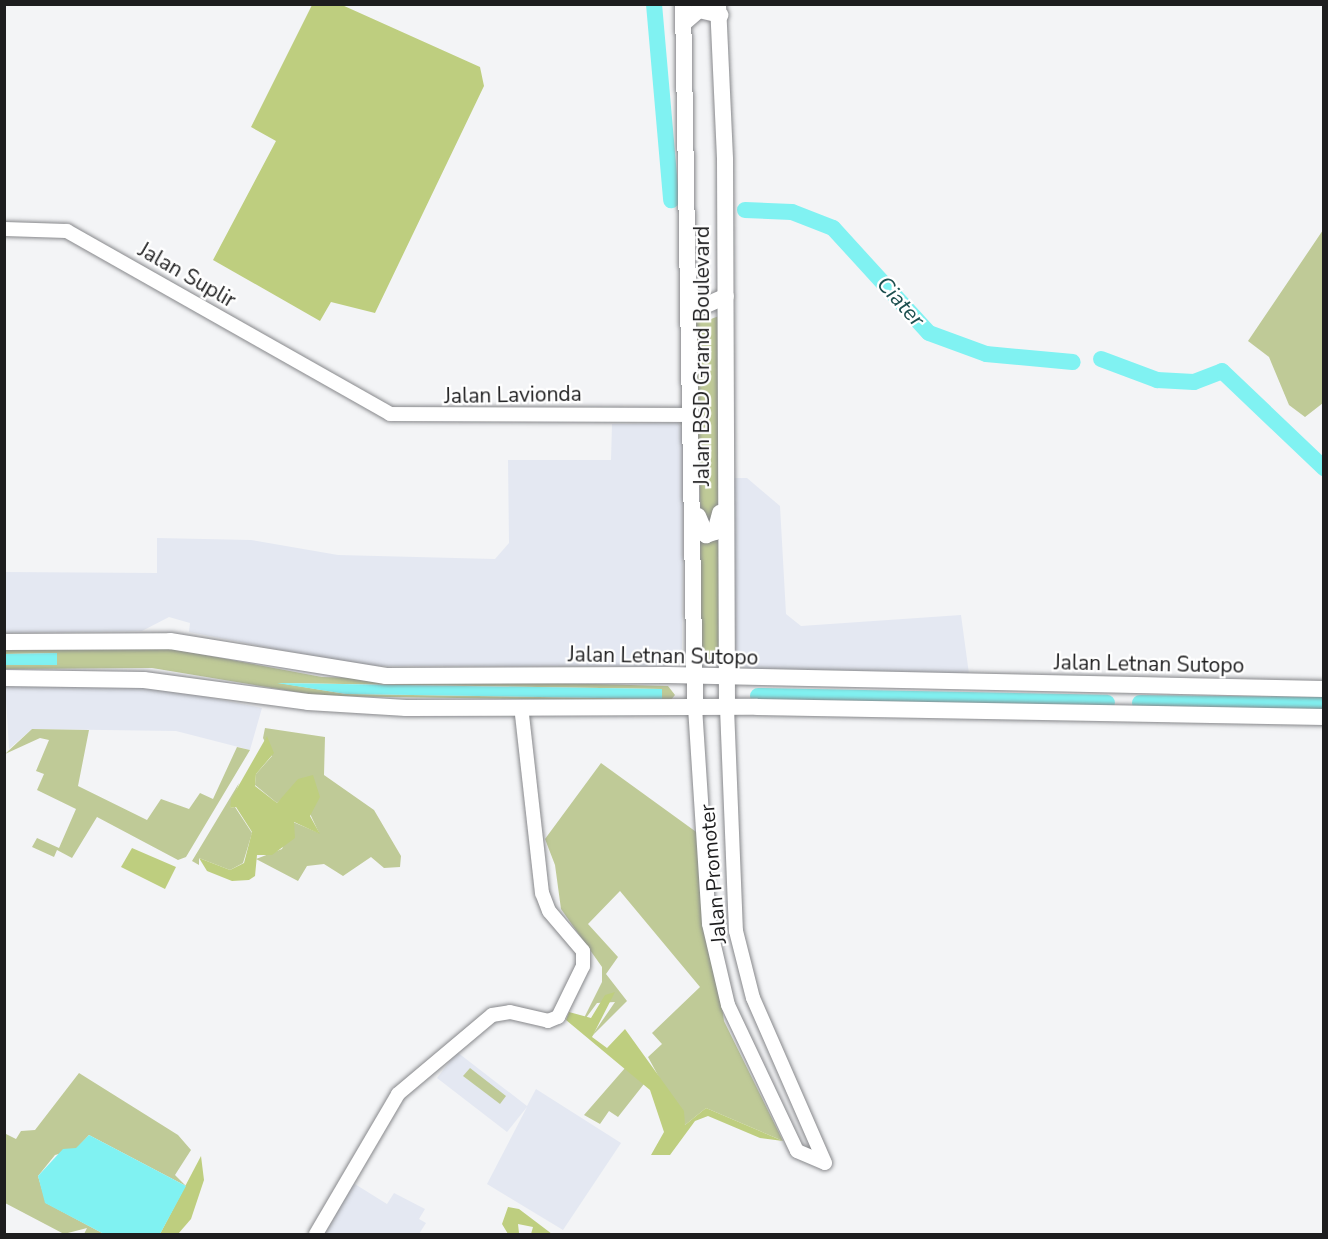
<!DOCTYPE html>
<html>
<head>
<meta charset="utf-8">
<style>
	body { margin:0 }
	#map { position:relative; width:1328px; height:1239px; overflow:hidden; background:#f3f4f6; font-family:"Nunito Sans",sans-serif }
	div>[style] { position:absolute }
	.built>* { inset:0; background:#e4e8f2 }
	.green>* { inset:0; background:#bfca97 }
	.forest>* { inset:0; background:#bece7f }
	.water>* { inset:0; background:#80f2f2 }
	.river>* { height:16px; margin:-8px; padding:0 8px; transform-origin:8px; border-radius:8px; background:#80f2f2 }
	.roads { filter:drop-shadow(0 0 2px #87888b) drop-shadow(0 0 2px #87888b) }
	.tertiary>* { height:14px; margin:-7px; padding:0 7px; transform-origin:7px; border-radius:7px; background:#fff }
	.primary>* { height:16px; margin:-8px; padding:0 8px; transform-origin:8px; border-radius:8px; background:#fff }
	span { translate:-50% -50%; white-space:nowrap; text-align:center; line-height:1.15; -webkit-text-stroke:4.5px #fff; paint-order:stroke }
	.street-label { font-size:21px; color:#1d1d1e }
	.water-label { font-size:22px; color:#1d5050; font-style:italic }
	.frame { position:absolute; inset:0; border:6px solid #1d1d1e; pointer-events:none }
</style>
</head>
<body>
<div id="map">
	<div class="built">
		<div style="clip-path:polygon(678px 423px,684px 431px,682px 649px,664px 666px,364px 666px,189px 632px,190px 623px,169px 617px,142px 631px,5px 633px,4px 572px,157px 573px,157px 538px,251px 540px,338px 555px,495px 559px,509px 543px,508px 460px,611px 460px,612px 424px)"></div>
		<div style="clip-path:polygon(729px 478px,747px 478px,780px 506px,786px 614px,801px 626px,961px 615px,969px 674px,749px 669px,742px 664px,735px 649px)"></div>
		<div style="clip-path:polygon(5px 683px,140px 684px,262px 708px,250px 750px,176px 731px,32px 729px,9px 749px)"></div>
		<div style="clip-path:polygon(457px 1052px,527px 1106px,536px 1089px,621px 1143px,563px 1230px,487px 1184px,527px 1107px,507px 1132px,437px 1078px)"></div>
		<div style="clip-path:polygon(350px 1181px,387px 1204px,394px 1193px,425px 1209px,419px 1219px,426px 1223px,419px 1234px,321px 1234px)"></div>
	</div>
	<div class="green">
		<div style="clip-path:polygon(1323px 230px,1323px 403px,1305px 417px,1289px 405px,1269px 357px,1248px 341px)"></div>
		<div style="clip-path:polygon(694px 312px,703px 322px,719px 316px,721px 483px,716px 525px,701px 527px)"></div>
		<div style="clip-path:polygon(720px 530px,719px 653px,710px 660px,701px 654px,700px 535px)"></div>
		<div style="clip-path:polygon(evenodd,4px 648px,168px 648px,322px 677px,668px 686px,675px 695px,670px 701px,321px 696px,152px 668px,5px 669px,5px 665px,56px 665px,57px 653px,5px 654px,4px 648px,279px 683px,662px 689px,662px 699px,346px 694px,279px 683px)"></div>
		<div style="clip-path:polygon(265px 728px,325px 737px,324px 775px,374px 810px,401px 856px,400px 867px,384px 868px,371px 857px,343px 876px,324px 864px,307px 866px,298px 881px,256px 859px,282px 849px,293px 822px,319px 833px,297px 786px,277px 803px,255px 785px,256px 774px,272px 756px,263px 738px)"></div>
		<div style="clip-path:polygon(32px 729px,89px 730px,78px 786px,147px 820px,161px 799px,189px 809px,200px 793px,213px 799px,237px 747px,250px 750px,186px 857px,178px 860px,97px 817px,72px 858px,57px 850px,54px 857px,32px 847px,37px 838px,59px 848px,76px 809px,37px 790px,44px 774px,36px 771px,49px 740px,40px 738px,5px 754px)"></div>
		<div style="clip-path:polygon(601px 763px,699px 834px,724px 1021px,783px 1141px,706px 1108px,685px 1125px,648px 1057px,662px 1044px,652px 1033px,700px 987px,620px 891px,588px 924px,618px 957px,606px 974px,627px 1001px,591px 1037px,615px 1002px,597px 1003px,580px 1026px,602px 982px,602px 967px,561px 909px,555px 865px,545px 839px)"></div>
		<div style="clip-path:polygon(239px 783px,230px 808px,235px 807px,252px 833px,243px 863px,230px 870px,199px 858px,199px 865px,192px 861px)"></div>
		<div style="clip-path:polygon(470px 1068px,506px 1096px,500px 1104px,463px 1076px)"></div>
		<div style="clip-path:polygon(625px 1068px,644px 1084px,618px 1117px,609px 1111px,600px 1124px,584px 1115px)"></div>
		<div style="clip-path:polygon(79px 1073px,178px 1135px,191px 1150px,175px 1175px,186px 1186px,89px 1135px,76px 1149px,55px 1155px,38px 1176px,46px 1203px,104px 1234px,84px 1234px,87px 1228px,64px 1234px,5px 1203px,4px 1133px,16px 1139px,21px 1131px,35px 1130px)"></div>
	</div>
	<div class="forest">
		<div style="clip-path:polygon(312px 5px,342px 5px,480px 67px,484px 86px,375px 313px,331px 302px,320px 321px,213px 260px,276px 141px,251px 127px)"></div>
		<div style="clip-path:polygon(267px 736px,274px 753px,256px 774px,255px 786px,277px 803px,298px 779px,313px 775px,320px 797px,310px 816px,320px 834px,294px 822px,295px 838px,272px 855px,257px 855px,255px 876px,249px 880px,232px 881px,207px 871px,199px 858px,230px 870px,244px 863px,252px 832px,236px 807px,230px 808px,231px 799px)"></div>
		<div style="clip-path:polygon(132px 848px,176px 867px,165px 889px,121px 867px)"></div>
		<div style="clip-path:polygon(615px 992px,592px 1037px,607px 1048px,625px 1029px,684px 1111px,685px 1125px,706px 1108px,783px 1141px,760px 1138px,708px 1116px,695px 1121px,670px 1155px,651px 1155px,664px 1132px,650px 1090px,566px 1020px,569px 1012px,591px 1018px,605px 995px)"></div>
		<div style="clip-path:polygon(201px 1156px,204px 1180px,191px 1219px,178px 1234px,160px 1234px)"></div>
		<div style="clip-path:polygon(508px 1207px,519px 1209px,552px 1234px,531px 1234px,533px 1227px,518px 1224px,519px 1233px,508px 1234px,502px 1224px)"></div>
	</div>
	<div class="water">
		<div style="clip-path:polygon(57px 653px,57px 665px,5px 665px,5px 654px)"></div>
		<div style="clip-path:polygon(277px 683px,662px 689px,662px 699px,346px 694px)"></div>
		<div style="clip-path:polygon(89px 1135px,186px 1186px,160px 1234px,104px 1234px,45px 1203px,38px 1176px,63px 1149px,76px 1148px)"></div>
	</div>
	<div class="river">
		<div style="left:654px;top:4px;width:197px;rotate:85deg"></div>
		<div style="left:745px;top:210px;width:47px;rotate:2.4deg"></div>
		<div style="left:792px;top:212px;width:44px;rotate:21.3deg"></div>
		<div style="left:833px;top:228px;width:142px;rotate:47.6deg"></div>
		<div style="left:929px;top:333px;width:61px;rotate:20.2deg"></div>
		<div style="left:986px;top:354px;width:87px;rotate:5.3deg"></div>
		<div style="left:1101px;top:359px;width:60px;rotate:20.6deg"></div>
		<div style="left:1157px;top:380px;width:37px;rotate:3deg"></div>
		<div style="left:1194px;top:382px;width:30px;rotate:-21deg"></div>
		<div style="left:1222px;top:371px;width:141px;rotate:43.6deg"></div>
		<div style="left:758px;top:696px;width:349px;rotate:1.1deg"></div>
		<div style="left:1140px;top:703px;width:184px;rotate:0.6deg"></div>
	</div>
	<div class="roads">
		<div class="tertiary">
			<div style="left:4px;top:229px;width:63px;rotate:1.8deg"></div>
			<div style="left:67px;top:231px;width:371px;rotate:29.5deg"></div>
			<div style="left:390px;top:414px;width:302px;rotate:0.2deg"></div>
			<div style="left:695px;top:707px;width:217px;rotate:86.3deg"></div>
			<div style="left:709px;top:924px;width:83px;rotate:76.8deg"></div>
			<div style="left:728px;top:1005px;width:161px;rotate:64.7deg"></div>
			<div style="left:797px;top:1151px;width:30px;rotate:23deg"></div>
			<div style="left:727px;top:708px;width:223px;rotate:87.7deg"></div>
			<div style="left:736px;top:931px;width:69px;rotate:75.8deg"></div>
			<div style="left:753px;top:998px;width:180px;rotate:66.4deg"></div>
			<div style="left:316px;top:1234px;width:162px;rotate:-59.6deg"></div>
			<div style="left:398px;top:1094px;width:123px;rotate:-40deg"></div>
			<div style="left:492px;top:1015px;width:18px;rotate:-9deg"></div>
			<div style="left:510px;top:1012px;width:39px;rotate:13deg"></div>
			<div style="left:548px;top:1021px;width:11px;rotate:-22deg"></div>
			<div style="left:558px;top:1017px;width:57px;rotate:-63.9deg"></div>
			<div style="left:583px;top:966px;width:15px;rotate:-90deg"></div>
			<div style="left:583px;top:951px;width:52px;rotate:-130.4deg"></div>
			<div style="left:549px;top:911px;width:19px;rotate:-111deg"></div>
			<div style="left:542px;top:893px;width:187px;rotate:-96.4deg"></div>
		</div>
		<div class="primary">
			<div style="left:683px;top:4px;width:703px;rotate:89.02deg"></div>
			<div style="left:718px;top:4px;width:156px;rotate:87.4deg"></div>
			<div style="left:725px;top:160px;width:548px;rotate:89.79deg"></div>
			<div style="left:685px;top:22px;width:18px;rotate:-41deg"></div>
			<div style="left:699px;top:10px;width:22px;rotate:13deg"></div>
			<div style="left:690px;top:294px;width:18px;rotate:41deg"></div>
			<div style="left:704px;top:306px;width:24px;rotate:-24deg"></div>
			<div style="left:698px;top:516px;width:21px;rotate:67deg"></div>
			<div style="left:706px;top:535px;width:9px;rotate:-18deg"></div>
			<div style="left:715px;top:532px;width:20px;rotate:-75deg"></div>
			<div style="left:4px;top:642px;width:166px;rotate:-0.3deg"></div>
			<div style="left:170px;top:641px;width:219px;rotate:9.2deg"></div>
			<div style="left:386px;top:676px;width:282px;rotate:-0.2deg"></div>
			<div style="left:668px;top:675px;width:656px;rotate:1.22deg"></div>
			<div style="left:4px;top:678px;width:140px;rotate:0.8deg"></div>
			<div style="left:144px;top:680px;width:165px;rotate:7.6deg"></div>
			<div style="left:308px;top:702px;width:98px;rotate:3.5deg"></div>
			<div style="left:406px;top:708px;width:351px;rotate:-0.2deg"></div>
			<div style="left:757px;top:707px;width:567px;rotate:1.01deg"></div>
		</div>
	</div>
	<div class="street-label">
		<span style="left:187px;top:275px;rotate:30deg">Jalan Suplir</span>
		<span style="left:702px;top:356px;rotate:-90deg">Jalan BSD Grand Boulevard</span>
		<span style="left:513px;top:395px;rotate:-1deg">Jalan Lavionda</span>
		<span style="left:663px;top:656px;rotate:1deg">Jalan Letnan Sutopo</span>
		<span style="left:1149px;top:664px;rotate:1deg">Jalan Letnan Sutopo</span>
		<span style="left:713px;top:874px;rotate:-95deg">Jalan Promoter</span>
	</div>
	<div class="water-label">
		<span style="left:900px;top:302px;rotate:48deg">Ciater</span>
	</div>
	<div class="frame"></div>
</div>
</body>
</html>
